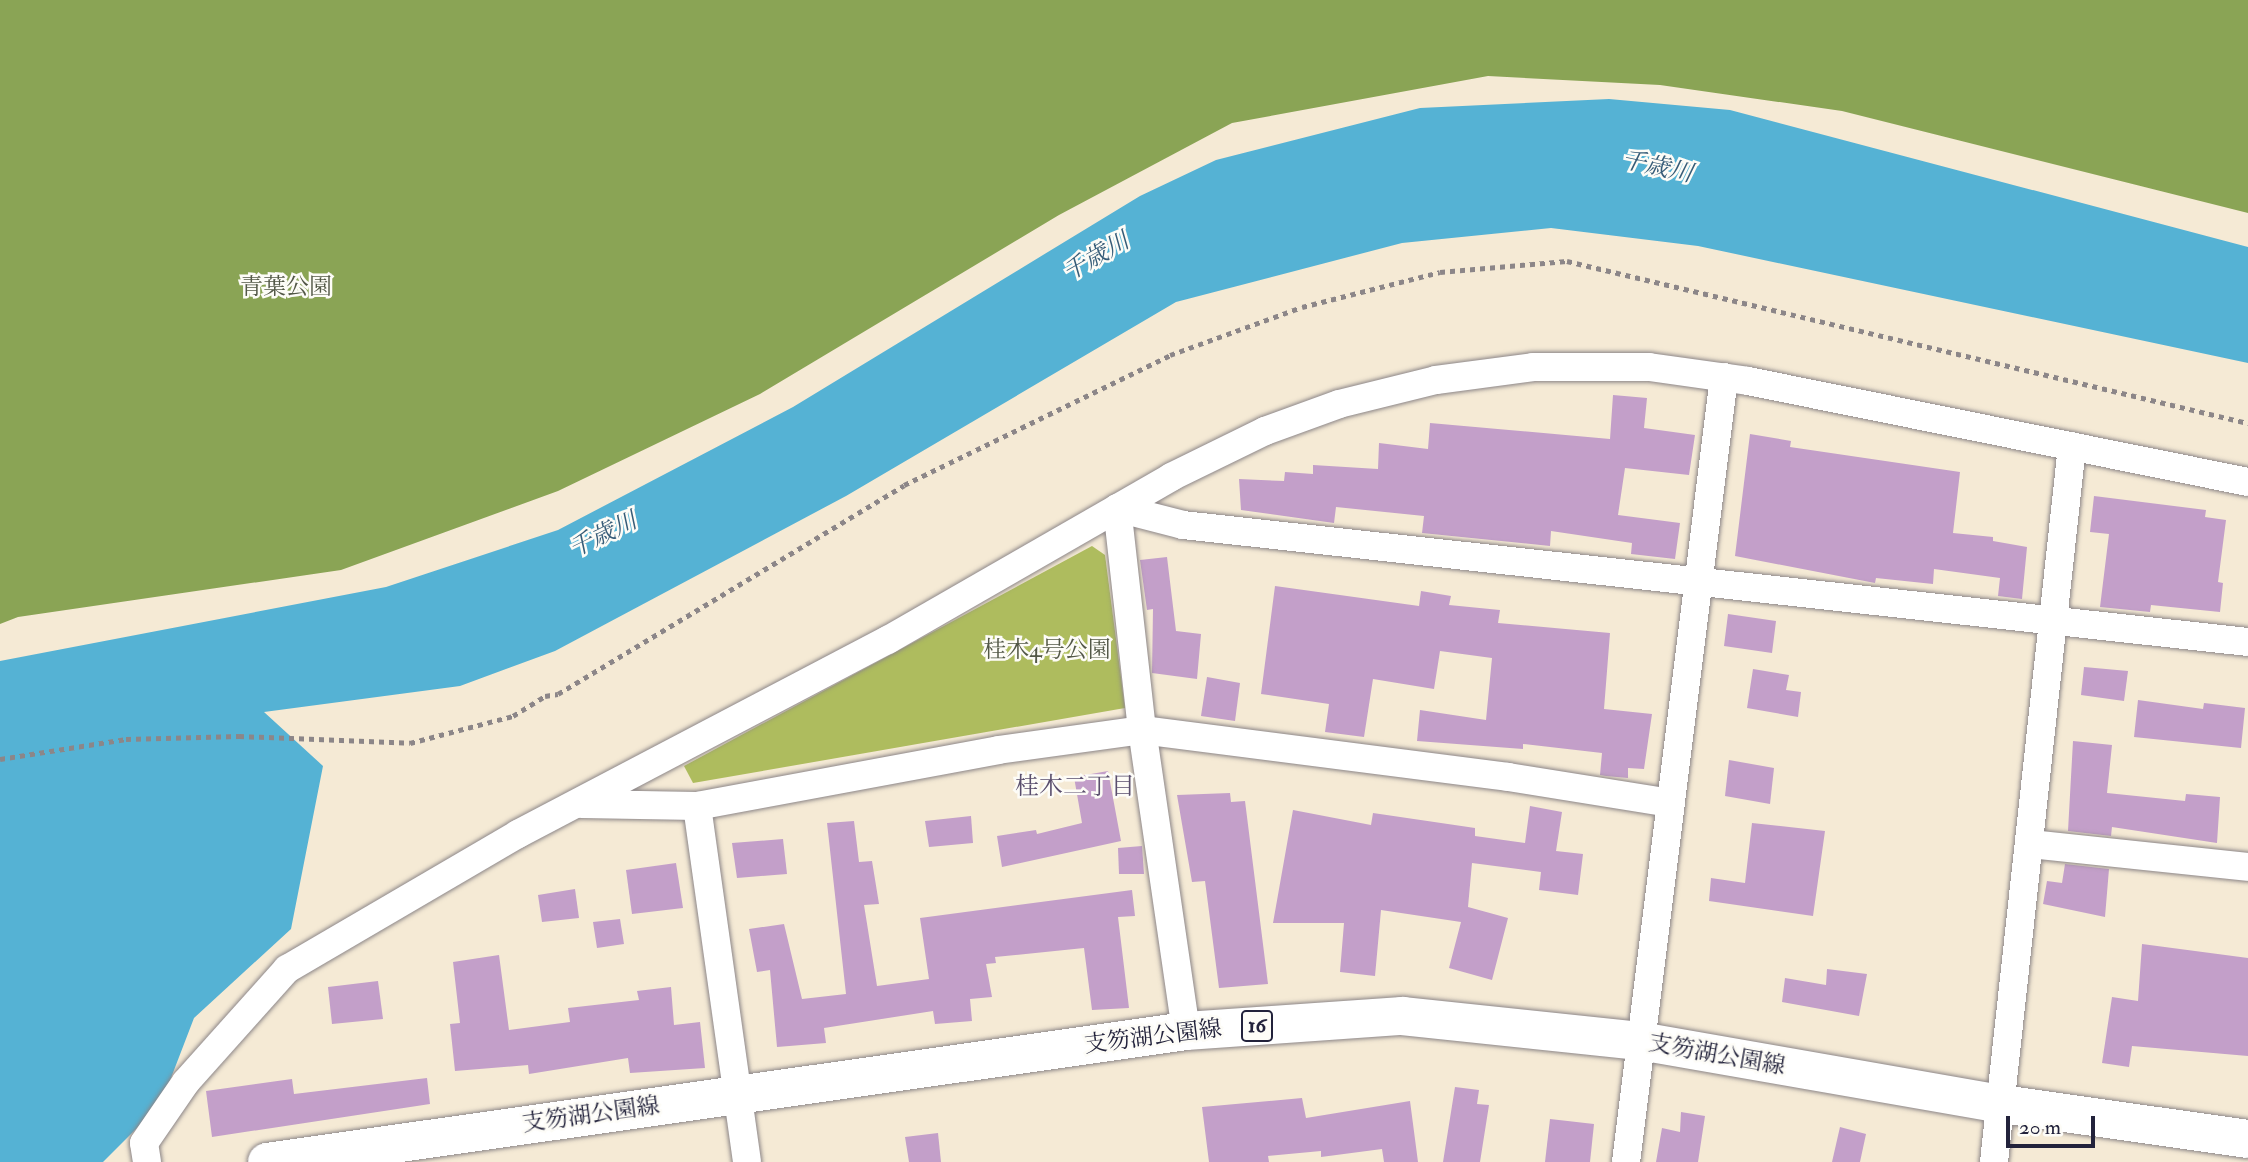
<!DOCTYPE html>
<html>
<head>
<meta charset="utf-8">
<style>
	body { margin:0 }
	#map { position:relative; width:2248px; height:1162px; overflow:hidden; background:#f5ead5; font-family:"IM FELL Double Pica","Noto Serif JP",serif }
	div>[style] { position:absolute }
	.green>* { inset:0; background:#aebc5e }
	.forest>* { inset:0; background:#8aa455 }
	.water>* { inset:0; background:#55b2d4 }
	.building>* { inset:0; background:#c39fc9 }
	.path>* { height:4.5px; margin-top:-2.25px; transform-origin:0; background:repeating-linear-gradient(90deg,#8c8688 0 5px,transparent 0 10px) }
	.roads { filter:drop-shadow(0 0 2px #8c8688) drop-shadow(0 0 2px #8c8688) }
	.street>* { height:28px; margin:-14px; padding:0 14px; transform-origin:14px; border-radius:14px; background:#fff }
	.primary>* { height:38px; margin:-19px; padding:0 19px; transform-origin:19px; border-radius:19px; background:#fff }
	span { translate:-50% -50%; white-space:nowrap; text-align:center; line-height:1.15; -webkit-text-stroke:5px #fdfcf7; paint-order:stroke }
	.shield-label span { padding:2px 5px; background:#fdfcf7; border:2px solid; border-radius:5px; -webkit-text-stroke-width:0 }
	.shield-label { font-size:21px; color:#22223b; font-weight:700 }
	.park-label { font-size:23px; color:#535847 }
	.street-label { font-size:23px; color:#22223b }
	.water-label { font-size:24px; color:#365c78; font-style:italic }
	.neighbourhood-label { font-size:24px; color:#5a4e6d }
	.scale { position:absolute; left:2006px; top:1116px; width:89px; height:32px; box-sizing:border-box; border:4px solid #22223b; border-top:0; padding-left:9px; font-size:21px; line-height:24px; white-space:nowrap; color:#22223b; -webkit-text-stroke:5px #fdfcf7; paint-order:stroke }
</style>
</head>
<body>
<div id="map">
	<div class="green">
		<div style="clip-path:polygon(1092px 546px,1105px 555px,1125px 708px,693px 783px,684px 766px)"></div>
	</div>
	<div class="forest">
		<div style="clip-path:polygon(0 0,2248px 0,2248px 213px,1842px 111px,1660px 85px,1488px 76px,1232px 123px,1059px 215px,760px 394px,558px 491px,341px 570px,18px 617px,0 624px)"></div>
	</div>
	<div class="water">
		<div style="clip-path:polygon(1609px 99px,1730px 110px,2248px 247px,2248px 363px,1698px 246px,1551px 228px,1402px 243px,1176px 302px,846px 496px,555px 651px,460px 686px,264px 712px,323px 766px,291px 929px,194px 1018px,161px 1104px,103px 1162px,0 1162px,0 661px,386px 587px,558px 530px,793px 407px,1140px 196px,1216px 160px,1420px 108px)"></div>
	</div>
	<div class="building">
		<div style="clip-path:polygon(1613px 395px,1647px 398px,1644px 428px,1695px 435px,1689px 475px,1625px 468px,1618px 515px,1680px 523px,1675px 559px,1631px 554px,1632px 543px,1551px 531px,1550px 546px,1422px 533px,1424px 516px,1336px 507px,1334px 523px,1241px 510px,1239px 479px,1284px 481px,1285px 472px,1313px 474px,1313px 465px,1378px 469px,1379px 443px,1428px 449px,1430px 423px,1610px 439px)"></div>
		<div style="clip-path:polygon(1750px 434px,1791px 441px,1790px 447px,1960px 472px,1953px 533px,1993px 537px,1993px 541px,2027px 547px,2022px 599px,1998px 596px,2000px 578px,1934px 569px,1933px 584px,1876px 578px,1875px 583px,1735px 556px)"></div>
		<div style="clip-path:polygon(2094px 496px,2206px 510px,2205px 517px,2226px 520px,2218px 582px,2223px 583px,2220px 612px,2151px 605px,2150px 612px,2100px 607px,2109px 534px,2090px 532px)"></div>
		<div style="clip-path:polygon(1167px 557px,1176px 631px,1201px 634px,1197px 679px,1152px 673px,1153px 609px,1147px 610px,1140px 560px)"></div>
		<div style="clip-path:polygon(1275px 586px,1419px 606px,1421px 591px,1451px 596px,1449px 605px,1500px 610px,1498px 623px,1610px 633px,1604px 709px,1652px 714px,1644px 769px,1628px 768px,1628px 778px,1606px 776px,1600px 775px,1602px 753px,1523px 744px,1523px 749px,1417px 741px,1420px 710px,1486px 720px,1492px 658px,1440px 651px,1434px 689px,1373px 679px,1364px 737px,1325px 732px,1329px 704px,1261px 694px)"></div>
		<div style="clip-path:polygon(1728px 614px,1776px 621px,1772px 653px,1724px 646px)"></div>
		<div style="clip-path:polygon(2084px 667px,2128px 671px,2124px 701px,2081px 695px)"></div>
		<div style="clip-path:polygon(1753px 669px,1789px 675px,1786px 690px,1801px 692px,1798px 717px,1747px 708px)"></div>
		<div style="clip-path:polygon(1207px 677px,1240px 683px,1235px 721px,1201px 716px)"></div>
		<div style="clip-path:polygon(2138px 700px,2203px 709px,2204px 703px,2245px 708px,2241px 748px,2134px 737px)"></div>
		<div style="clip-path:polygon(2073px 741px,2112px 745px,2107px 793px,2185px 801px,2186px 794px,2220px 797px,2217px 843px,2112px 827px,2111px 836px,2068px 831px)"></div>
		<div style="clip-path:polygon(1729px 760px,1774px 768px,1770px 804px,1725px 796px)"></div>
		<div style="clip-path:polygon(1108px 771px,1121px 841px,1002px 867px,997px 836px,1036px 830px,1037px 834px,1082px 823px,1074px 777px)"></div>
		<div style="clip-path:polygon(1230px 793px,1231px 802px,1245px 801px,1268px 984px,1219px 988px,1205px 881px,1192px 882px,1177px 795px)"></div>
		<div style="clip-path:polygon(1530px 806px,1562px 812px,1556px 851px,1583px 854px,1578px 895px,1539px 890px,1541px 872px,1472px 863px,1468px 907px,1508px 918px,1492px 980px,1449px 968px,1461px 922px,1381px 910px,1375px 976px,1340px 972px,1344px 923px,1273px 923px,1293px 810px,1371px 825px,1373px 813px,1475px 828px,1475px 836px,1525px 843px)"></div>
		<div style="clip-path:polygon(971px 816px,973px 843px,929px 847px,925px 821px)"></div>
		<div style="clip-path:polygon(854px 821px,859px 862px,872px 861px,879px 904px,864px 905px,877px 986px,929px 979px,920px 918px,1132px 890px,1135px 916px,1118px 917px,1129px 1008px,1092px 1010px,1084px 948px,995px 957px,996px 963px,986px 964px,992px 997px,970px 999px,972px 1021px,935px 1024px,933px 1011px,824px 1028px,826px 1043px,777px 1047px,770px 970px,757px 972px,749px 929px,784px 924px,802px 999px,846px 994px,827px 823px)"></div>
		<div style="clip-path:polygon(1752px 823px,1825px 831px,1813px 916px,1709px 901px,1711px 878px,1745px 883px)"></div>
		<div style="clip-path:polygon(783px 839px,787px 874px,737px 878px,732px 843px)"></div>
		<div style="clip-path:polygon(1142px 846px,1144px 874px,1119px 874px,1118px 848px)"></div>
		<div style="clip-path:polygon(676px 863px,683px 908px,632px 914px,626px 870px)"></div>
		<div style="clip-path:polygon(2065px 864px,2109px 869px,2105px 917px,2043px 904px,2047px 881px,2062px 883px)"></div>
		<div style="clip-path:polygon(575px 889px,579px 918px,542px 922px,538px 895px)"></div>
		<div style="clip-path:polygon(620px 919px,624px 944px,597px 948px,593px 922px)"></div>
		<div style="clip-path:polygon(2142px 944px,2248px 958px,2248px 1056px,2132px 1046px,2129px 1067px,2102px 1063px,2112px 997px,2138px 1001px)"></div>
		<div style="clip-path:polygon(499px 955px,509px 1030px,570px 1022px,568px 1008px,639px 1000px,637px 991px,671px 987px,674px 1025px,700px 1022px,705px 1068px,630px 1073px,628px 1058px,529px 1074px,528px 1065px,455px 1071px,450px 1024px,460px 1023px,453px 962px)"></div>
		<div style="clip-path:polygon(1827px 969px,1867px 974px,1859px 1016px,1782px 1002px,1785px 978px,1826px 985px)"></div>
		<div style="clip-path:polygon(378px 981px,383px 1019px,332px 1024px,328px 987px)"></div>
		<div style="clip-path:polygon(427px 1078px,430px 1104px,212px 1137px,206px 1091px,292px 1079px,294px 1094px)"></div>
		<div style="clip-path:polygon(1455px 1087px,1479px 1090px,1477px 1104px,1489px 1105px,1480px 1162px,1443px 1162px)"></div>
		<div style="clip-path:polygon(1302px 1098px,1306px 1118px,1410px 1101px,1418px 1162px,1384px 1162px,1382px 1149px,1321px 1157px,1321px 1151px,1268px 1156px,1269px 1162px,1209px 1162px,1202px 1107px)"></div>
		<div style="clip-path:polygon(1681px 1112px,1705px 1116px,1698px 1162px,1656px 1162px,1662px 1128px,1680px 1132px)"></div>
		<div style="clip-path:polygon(1550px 1119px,1594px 1124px,1590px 1162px,1545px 1162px)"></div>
		<div style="clip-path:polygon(1840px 1127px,1866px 1134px,1860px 1162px,1832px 1162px)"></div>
		<div style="clip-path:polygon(938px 1133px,941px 1162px,909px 1162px,905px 1137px)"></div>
	</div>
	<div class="path">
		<div style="left:0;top:759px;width:128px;rotate:-9deg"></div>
		<div style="left:126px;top:739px;width:113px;rotate:-1.5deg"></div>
		<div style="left:239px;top:736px;width:171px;rotate:2.3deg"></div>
		<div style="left:410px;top:743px;width:106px;rotate:-14.7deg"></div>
		<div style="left:513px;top:716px;width:38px;rotate:-32deg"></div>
		<div style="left:545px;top:696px;width:13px;rotate:-9deg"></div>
		<div style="left:558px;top:694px;width:404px;rotate:-31.1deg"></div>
		<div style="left:904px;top:485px;width:296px;rotate:-26deg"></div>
		<div style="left:1170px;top:355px;width:140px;rotate:-20deg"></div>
		<div style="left:1302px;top:307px;width:142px;rotate:-14.2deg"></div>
		<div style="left:1440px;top:272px;width:127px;rotate:-5deg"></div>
		<div style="left:1567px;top:261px;width:700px;rotate:13.38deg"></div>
	</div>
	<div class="roads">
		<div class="street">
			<div style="left:582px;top:804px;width:115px;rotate:1deg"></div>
			<div style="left:697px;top:806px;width:306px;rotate:-10.5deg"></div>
			<div style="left:998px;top:750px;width:145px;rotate:-7.9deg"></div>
			<div style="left:1142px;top:730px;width:369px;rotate:7.3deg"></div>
			<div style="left:1508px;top:777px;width:164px;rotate:9.1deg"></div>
			<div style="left:697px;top:806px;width:359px;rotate:82deg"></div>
			<div style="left:2030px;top:844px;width:219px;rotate:6deg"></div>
			<div style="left:1186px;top:1031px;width:304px;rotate:-98.3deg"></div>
			<div style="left:1142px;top:730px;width:223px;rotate:-96.4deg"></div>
			<div style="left:1117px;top:508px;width:68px;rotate:14.4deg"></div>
			<div style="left:1183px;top:525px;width:1071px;rotate:6.27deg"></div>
			<div style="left:147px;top:1162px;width:19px;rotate:-99deg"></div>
			<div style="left:144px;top:1143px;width:74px;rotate:-55.5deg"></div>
			<div style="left:186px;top:1082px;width:152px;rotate:-48.2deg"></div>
			<div style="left:287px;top:969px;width:268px;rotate:-30.3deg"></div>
			<div style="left:518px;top:834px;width:418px;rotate:-27.7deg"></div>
			<div style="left:888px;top:640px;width:327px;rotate:-29.9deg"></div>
			<div style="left:1171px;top:477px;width:105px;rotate:-26.1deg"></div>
			<div style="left:1265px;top:431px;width:79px;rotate:-20deg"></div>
			<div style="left:1339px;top:404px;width:100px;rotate:-13.9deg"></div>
			<div style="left:1436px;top:380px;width:98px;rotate:-7.6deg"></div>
			<div style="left:1533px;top:367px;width:116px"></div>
			<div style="left:1649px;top:367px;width:100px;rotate:8deg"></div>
			<div style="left:1748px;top:381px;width:510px;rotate:11.42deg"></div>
			<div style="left:1626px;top:1162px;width:791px;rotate:-82.88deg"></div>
			<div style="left:1994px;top:1162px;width:720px;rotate:-83.78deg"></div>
		</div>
		<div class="primary">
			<div style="left:267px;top:1162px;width:928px;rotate:-8.11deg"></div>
			<div style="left:1186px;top:1031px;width:217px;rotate:-4deg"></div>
			<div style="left:1402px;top:1016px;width:239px;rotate:6deg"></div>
			<div style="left:1640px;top:1041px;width:367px;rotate:9.9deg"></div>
			<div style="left:2002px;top:1104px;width:248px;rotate:8.1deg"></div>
		</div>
	</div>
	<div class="shield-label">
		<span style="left:1257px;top:1026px">16</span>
	</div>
	<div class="park-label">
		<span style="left:286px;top:287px">青葉公園</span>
		<span style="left:1047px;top:650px">桂木4号公園</span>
	</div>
	<div class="street-label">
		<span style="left:1153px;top:1037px;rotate:-7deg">支笏湖公園線</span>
		<span style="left:1717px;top:1055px;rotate:10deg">支笏湖公園線</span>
		<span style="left:591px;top:1115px;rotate:-8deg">支笏湖公園線</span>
	</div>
	<div class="water-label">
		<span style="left:1657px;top:167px;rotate:12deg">千歳川</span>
		<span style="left:1096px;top:257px;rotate:-30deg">千歳川</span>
		<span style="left:603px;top:535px;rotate:-26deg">千歳川</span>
	</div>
	<div class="neighbourhood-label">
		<span style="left:1075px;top:787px">桂木二丁目</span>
	</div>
	<div class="scale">20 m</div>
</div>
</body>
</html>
